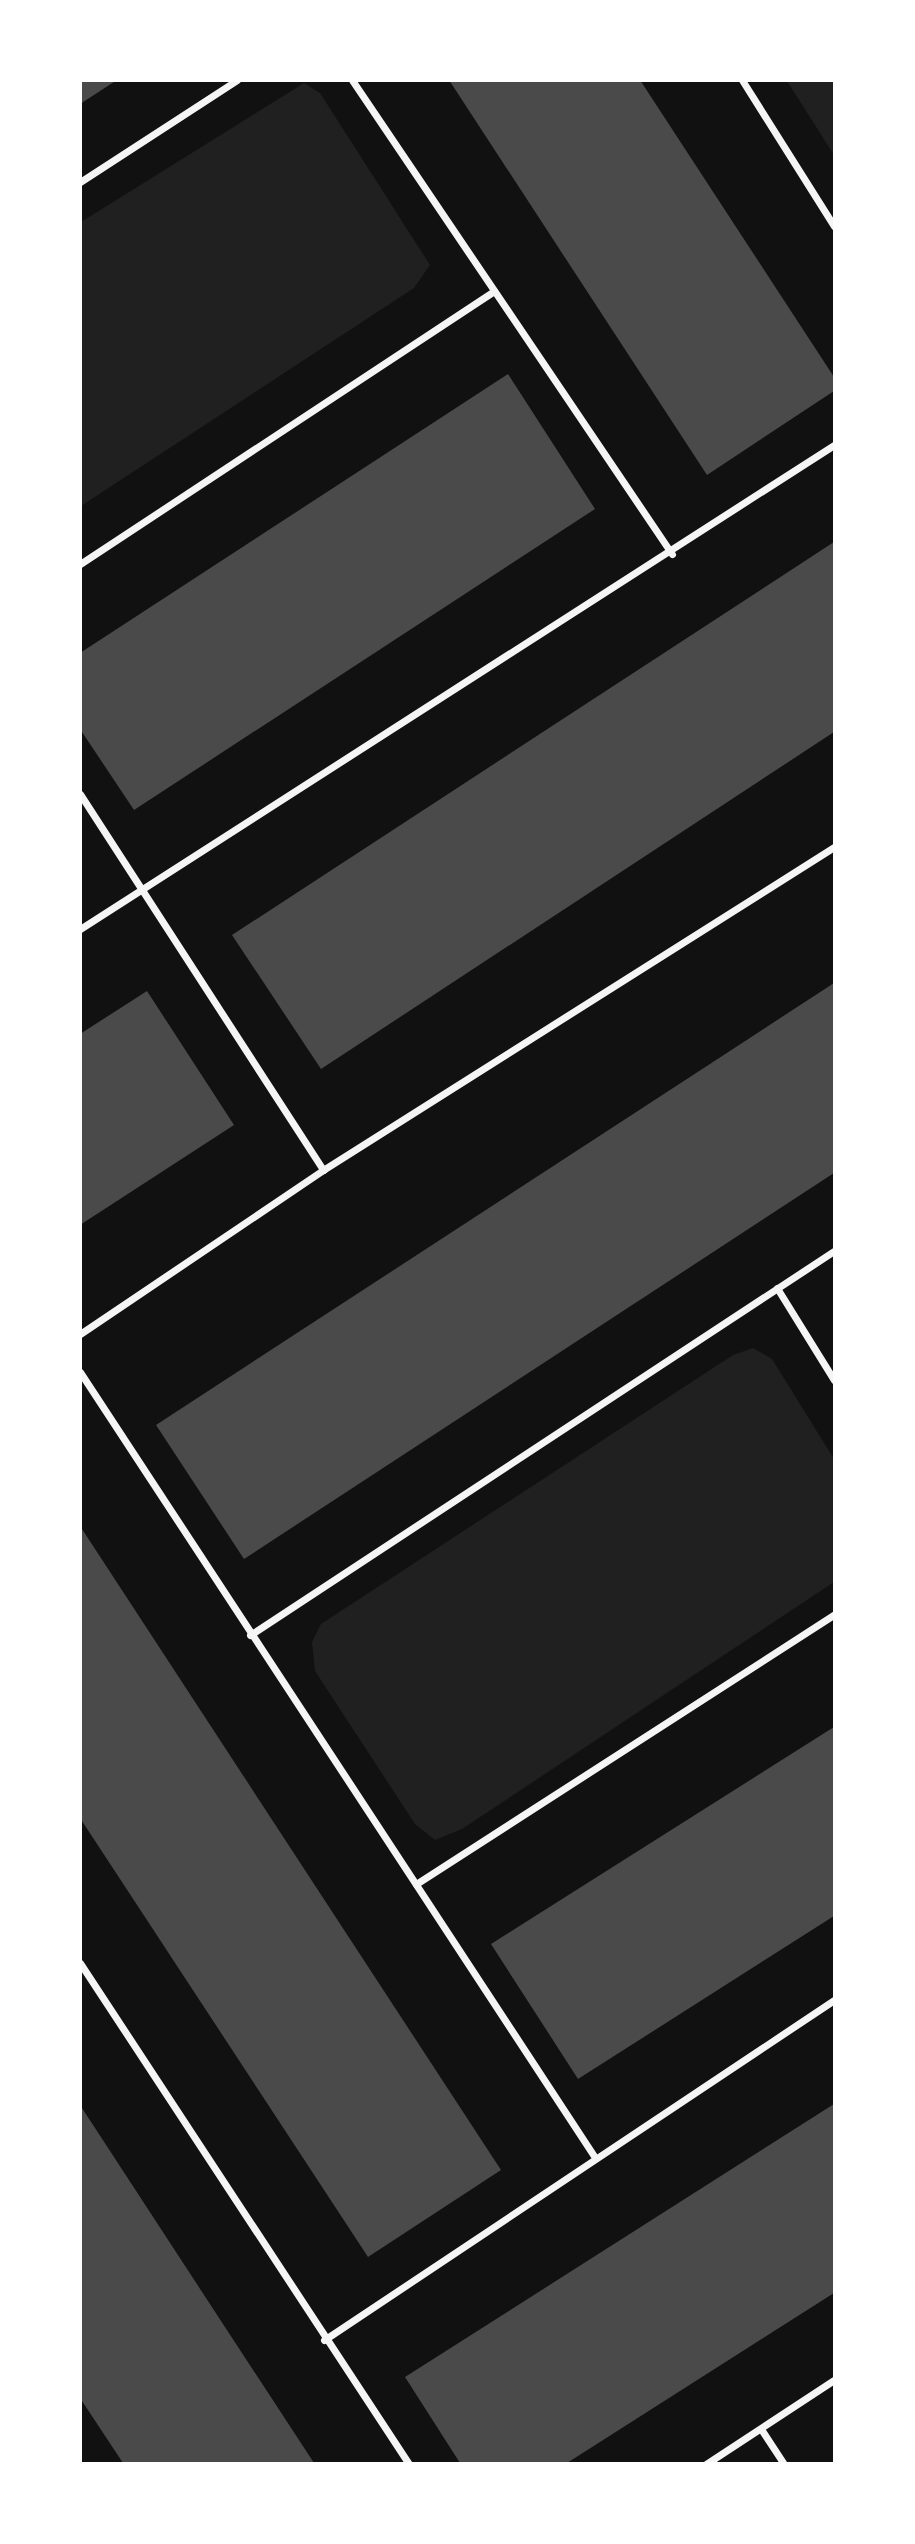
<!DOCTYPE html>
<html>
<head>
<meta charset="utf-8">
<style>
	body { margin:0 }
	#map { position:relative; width:915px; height:2544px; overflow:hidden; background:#111; font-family:"PT Sans",sans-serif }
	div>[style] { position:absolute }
	.green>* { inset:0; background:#202020 }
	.building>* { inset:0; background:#4a4a4a }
	.minor>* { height:7px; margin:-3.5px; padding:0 3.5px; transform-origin:3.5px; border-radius:3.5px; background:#f5f5f5 }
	span { translate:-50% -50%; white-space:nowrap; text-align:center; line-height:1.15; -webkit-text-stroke:5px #fff; paint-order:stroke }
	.frame { position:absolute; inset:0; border:82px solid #fff; pointer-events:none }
</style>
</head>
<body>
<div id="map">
	<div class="green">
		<div style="clip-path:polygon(787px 81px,834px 81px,834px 155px)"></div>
		<div style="clip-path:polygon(304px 83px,320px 93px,430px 265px,414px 288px,81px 506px,81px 222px)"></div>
		<div style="clip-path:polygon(753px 1348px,772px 1359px,834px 1459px,834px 1582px,462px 1829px,435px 1840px,415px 1824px,315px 1671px,312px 1642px,321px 1624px,733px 1355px)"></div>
	</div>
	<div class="building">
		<div style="clip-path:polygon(80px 80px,117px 80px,80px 104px)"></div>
		<div style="clip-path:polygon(449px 80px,640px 80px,834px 377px,834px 391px,707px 475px)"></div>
		<div style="clip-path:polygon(508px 374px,595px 509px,134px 810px,80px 729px,80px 653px)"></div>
		<div style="clip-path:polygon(834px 542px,834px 732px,321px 1069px,232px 935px)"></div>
		<div style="clip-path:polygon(834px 983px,834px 1173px,244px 1559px,156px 1425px)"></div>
		<div style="clip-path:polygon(147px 991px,234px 1125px,80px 1225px,80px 1034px)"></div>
		<div style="clip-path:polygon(80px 1526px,501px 2170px,368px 2257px,80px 1818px)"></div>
		<div style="clip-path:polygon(834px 1727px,834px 1916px,578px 2079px,491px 1944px)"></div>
		<div style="clip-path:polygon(834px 2104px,834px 2293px,567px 2463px,460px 2463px,405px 2377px)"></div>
		<div style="clip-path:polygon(80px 2105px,206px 2298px,314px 2463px,123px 2463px,80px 2398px)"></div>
	</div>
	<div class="minor">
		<div style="left:352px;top:80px;width:572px;rotate:55.98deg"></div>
		<div style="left:742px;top:80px;width:173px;rotate:57.8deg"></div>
		<div style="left:80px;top:182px;width:187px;rotate:-33deg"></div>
		<div style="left:80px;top:564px;width:496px;rotate:-33.4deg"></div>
		<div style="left:80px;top:794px;width:448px;rotate:57.1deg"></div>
		<div style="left:80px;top:929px;width:896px;rotate:-32.7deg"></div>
		<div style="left:777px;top:1288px;width:108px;rotate:58.2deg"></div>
		<div style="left:80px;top:1334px;width:293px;rotate:-34deg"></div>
		<div style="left:323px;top:1170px;width:605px;rotate:-32.3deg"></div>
		<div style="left:80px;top:1372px;width:937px;rotate:56.75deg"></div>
		<div style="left:250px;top:1635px;width:699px;rotate:-33.33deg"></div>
		<div style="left:416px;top:1884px;width:497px;rotate:-32.8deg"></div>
		<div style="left:80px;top:1963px;width:599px;rotate:56.71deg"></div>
		<div style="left:324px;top:2340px;width:613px;rotate:-33.69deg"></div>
		<div style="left:761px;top:2429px;width:42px;rotate:56.7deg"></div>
		<div style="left:706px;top:2464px;width:153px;rotate:-33.3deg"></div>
	</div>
	<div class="frame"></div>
</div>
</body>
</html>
